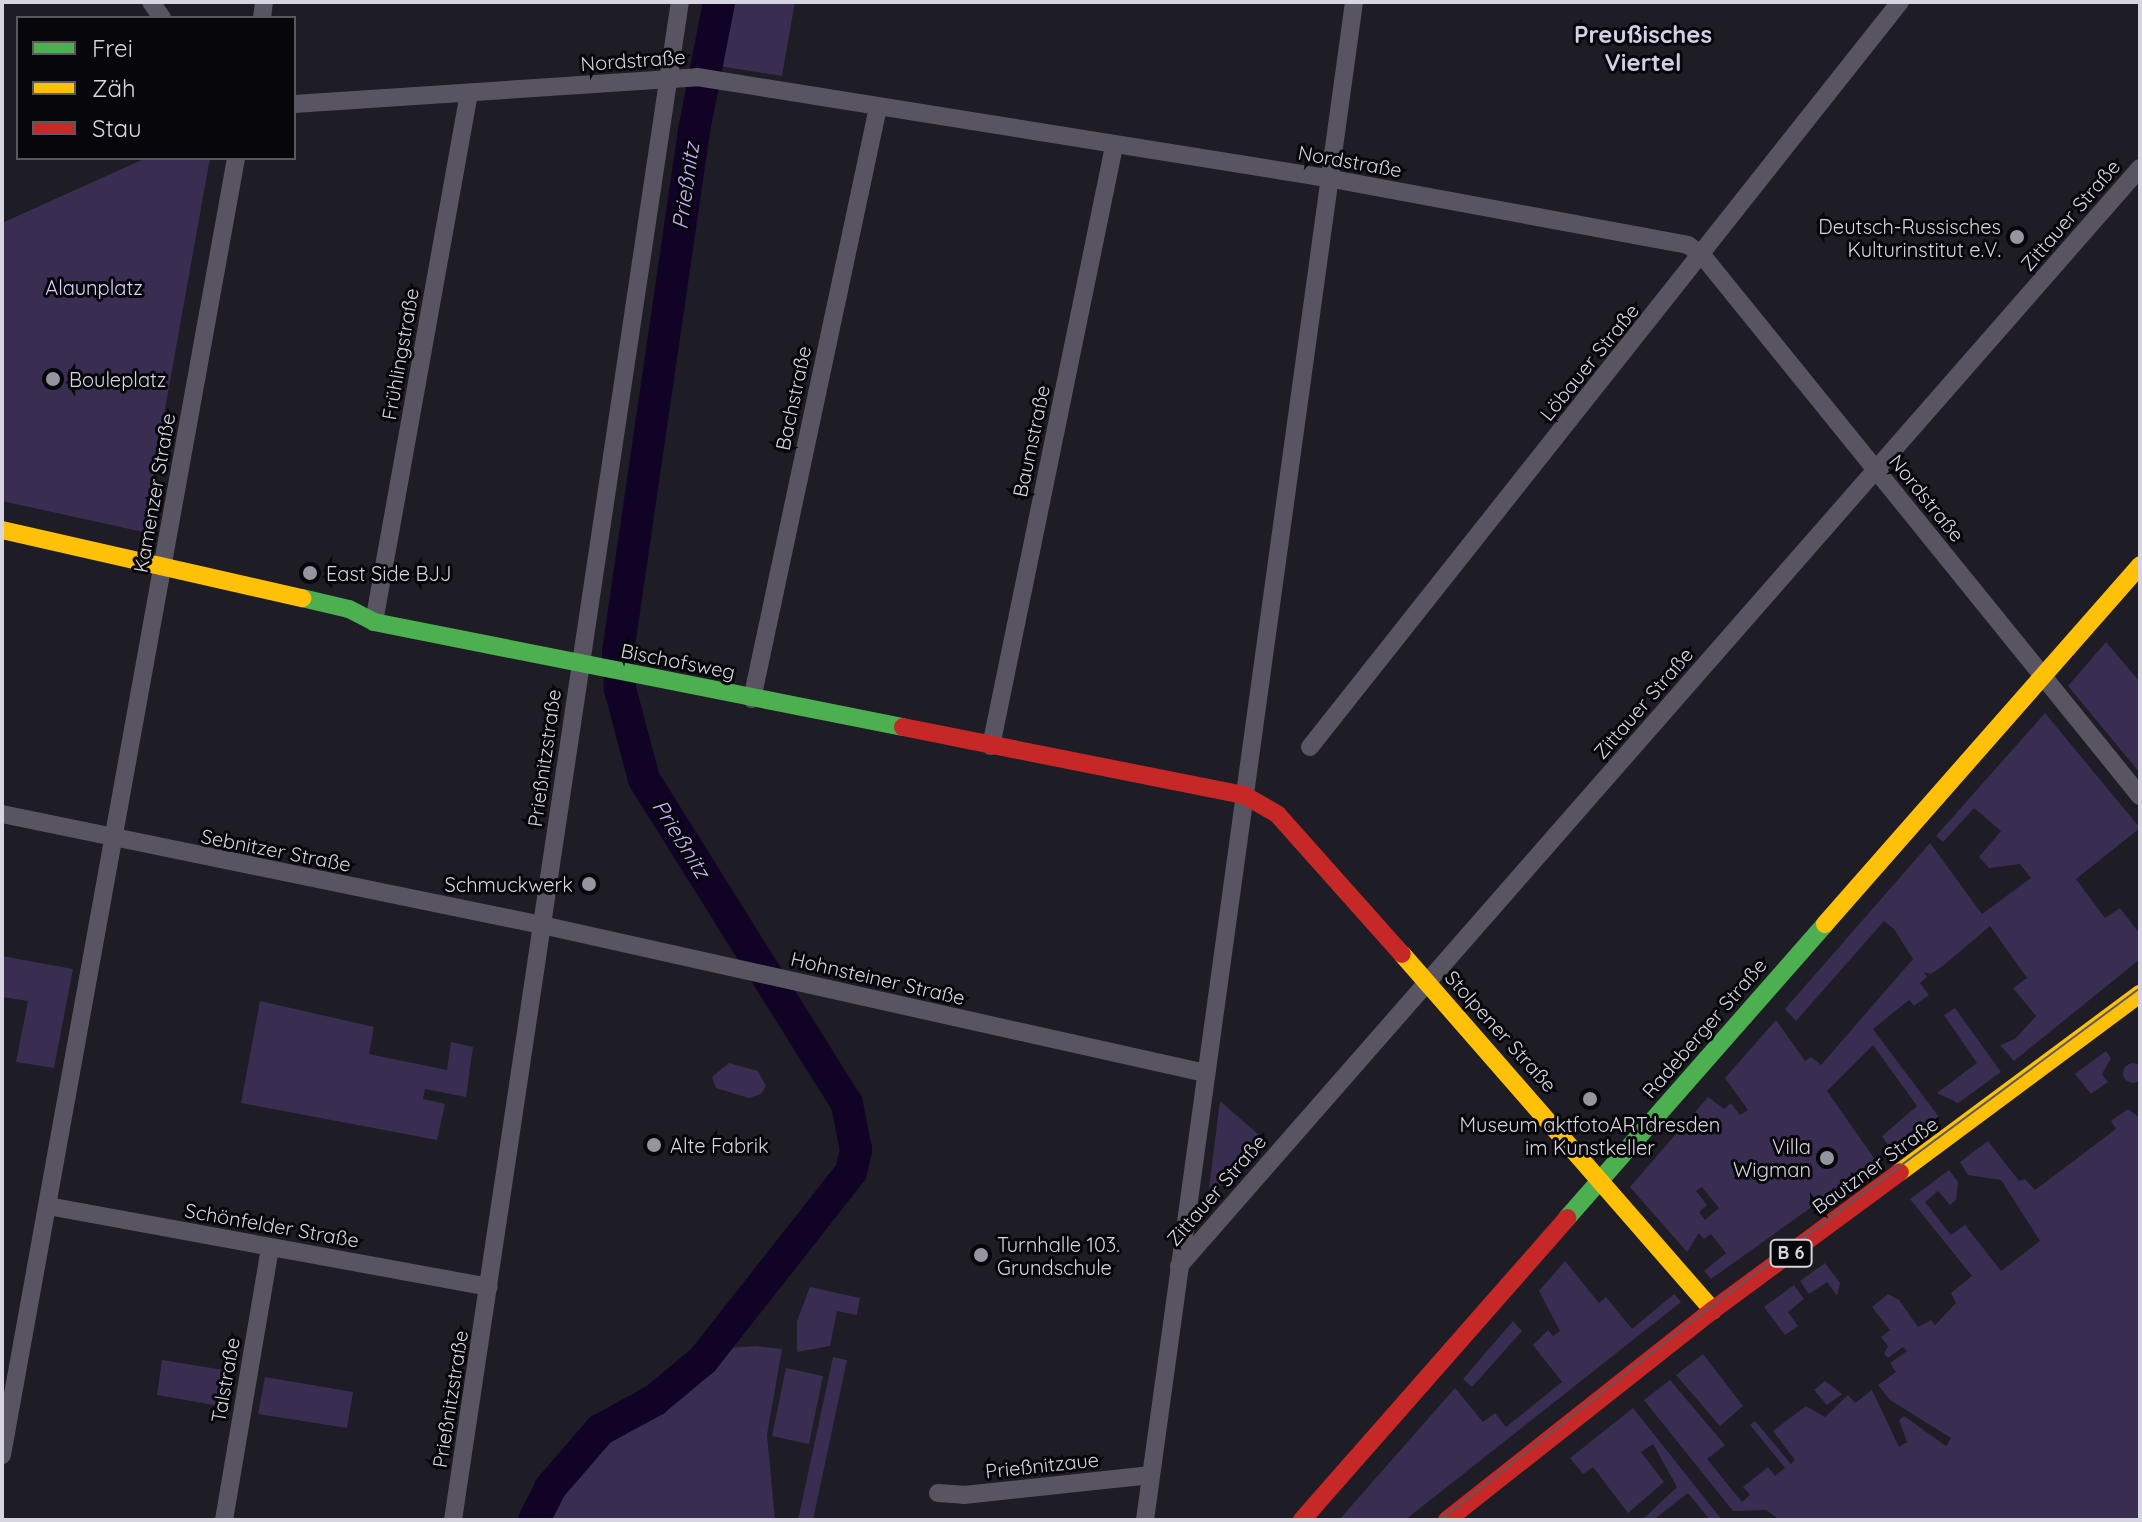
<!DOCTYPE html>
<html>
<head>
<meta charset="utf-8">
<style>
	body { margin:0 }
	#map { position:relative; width:2142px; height:1522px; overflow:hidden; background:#1e1c24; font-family:Quicksand,sans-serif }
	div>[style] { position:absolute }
	.green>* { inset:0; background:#3a2d52 }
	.round { border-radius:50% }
	.river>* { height:32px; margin:-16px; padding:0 16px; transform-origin:16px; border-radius:16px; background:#100325 }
	.street>* { height:18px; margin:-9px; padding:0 9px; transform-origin:9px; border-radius:9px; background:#595461 }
	.fast>* { height:18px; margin:-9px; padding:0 9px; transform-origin:9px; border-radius:9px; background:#4caf50 }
	.slow>* { height:18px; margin:-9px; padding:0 9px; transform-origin:9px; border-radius:9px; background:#ffc107 }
	.jam>* { height:18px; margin:-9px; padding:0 9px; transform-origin:9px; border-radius:9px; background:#c62828 }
	.tram>* { height:2px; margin:-1px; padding:0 1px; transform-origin:1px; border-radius:1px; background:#5a5861 }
	.dots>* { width:22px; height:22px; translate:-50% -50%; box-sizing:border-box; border:4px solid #07060b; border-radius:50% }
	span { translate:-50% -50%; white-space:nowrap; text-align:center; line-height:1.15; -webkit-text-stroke:6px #07060b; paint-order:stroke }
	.shield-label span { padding:2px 6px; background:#07060b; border:2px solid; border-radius:6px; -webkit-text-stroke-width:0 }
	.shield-label { font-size:18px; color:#d7d5df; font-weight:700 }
	.street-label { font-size:20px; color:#d7d5df }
	.poi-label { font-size:20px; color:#d7d5df }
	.right { translate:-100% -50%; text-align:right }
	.left { translate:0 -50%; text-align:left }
	.park-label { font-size:20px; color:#ded1ff }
	.water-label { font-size:22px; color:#c7b0fb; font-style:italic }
	.quarter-label { font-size:24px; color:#d5cfe5; font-weight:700 }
	.frame { position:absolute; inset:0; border:4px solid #d7d5df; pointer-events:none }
	.legend { position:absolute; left:16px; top:16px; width:280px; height:144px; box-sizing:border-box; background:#07060b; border:2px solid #5a5960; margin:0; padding:10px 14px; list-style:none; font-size:24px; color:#d7d5df }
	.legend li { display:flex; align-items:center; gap:16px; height:40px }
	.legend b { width:40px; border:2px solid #5a5960 }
</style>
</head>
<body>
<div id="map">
	<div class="green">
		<div style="clip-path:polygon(729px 2px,795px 2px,782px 76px,719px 66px)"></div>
		<div style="clip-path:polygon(146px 158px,210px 158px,143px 532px,2px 501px,2px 223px)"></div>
		<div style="clip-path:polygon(2106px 642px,2140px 682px,2140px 773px,2068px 686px)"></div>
		<div style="clip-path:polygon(evenodd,2045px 713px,2140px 828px,2076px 879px,2105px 918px,2120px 908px,2140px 934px,2140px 959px,2014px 1061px,2000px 1045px,2015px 1039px,2036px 1016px,2013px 988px,2027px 978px,1990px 926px,1944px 965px,1931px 974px,1924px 972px,1927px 977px,1920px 983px,1929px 995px,1914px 1006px,1909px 1000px,1873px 1029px,1939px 1117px,1891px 1150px,1882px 1136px,1917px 1106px,1873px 1045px,1827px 1091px,1876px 1161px,1711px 1279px,1704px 1271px,1726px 1253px,1711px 1234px,1704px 1239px,1699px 1233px,1687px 1252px,1630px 1187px,1708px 1097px,1724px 1109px,1731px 1103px,1740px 1115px,1748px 1110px,1725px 1078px,1776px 1020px,1805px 1061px,1811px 1057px,1821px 1065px,1913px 959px,1894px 929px,1884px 921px,1796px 1021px,1785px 1009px,1930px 843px,1982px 914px,2031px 878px,2020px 864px,1989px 868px,1979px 857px,2001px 831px,1974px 808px,1943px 842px,1936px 836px,2045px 713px,1702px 1187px,1719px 1208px,1705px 1220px,1699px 1212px,1707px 1205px,1696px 1191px,1702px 1187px)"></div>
		<div style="clip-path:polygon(2px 956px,73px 969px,54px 1068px,16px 1062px,28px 1001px,2px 997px)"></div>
		<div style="clip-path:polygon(260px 1001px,374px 1027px,369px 1054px,447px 1070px,451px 1042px,473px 1047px,466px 1097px,425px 1089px,423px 1099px,445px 1104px,437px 1140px,241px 1103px)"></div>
		<div style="clip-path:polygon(1955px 1008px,2001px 1072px,1958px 1103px,1937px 1093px,1977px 1063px,1944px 1015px)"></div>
		<div style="clip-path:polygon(2106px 1051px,2111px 1058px,2102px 1074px,2108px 1082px,2091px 1094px,2075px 1074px)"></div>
		<div class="round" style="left:2123px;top:1063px;width:20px;height:20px"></div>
		<div style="clip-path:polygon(729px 1063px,758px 1071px,766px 1086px,761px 1094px,749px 1098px,716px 1088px,712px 1077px)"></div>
		<div style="clip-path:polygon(1220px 1101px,1266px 1141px,1222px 1182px,1213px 1199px,1208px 1196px)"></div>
		<div style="clip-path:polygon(2128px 1109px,2140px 1118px,2140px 1520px,1780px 1520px,1766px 1510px,1733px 1511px,1644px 1400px,1670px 1380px,1725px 1445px,1707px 1459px,1742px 1502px,1750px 1495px,1743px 1487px,1768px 1467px,1775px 1476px,1785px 1468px,1750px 1425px,1755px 1421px,1791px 1464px,1795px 1460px,1773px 1431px,1806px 1406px,1825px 1417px,1848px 1395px,1855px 1403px,1872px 1390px,1899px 1447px,1907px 1442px,1899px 1420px,1904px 1416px,1946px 1446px,1951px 1438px,1890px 1400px,1878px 1385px,1896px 1372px,1890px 1363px,1907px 1351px,1903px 1347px,1888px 1358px,1884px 1354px,1888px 1346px,1881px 1337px,1890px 1330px,1872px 1307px,1888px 1294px,1899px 1300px,1918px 1327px,1931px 1320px,1935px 1325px,1956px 1303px,1951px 1293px,1972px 1276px,1910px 1199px,1949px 1170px,1958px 1182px,1956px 1200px,1950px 1205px,1938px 1191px,1925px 1202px,1951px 1235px,1965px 1225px,2001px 1271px,2040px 1241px,2001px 1180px,1968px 1175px,1960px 1162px,1988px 1141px,2019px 1181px,2025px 1179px,2035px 1190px,2116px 1129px,2111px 1121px)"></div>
		<div style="clip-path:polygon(1565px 1261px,1599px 1303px,1606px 1297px,1632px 1329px,1674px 1294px,1681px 1302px,1405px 1520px,1339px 1520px,1455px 1388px,1483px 1422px,1495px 1413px,1506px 1427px,1562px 1382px,1533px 1345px,1548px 1330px,1553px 1336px,1560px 1331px,1539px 1291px)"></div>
		<div style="clip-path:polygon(1825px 1263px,1840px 1283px,1837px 1296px,1827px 1282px,1809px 1294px,1800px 1281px)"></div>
		<div style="clip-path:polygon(1794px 1285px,1804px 1299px,1788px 1312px,1798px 1326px,1785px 1335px,1764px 1307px)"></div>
		<div style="clip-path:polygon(810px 1287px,860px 1298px,857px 1315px,837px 1311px,830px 1346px,797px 1352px,797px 1321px)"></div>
		<div style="clip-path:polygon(1513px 1321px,1522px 1331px,1472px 1387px,1463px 1379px)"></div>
		<div style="clip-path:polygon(756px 1346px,782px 1349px,767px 1435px,775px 1520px,540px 1520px,607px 1433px,655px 1406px,727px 1348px)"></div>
		<div style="clip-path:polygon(1703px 1354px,1743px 1406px,1720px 1426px,1676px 1375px)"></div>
		<div style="clip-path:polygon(833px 1357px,847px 1360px,813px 1520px,798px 1520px)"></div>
		<div style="clip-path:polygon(162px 1360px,230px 1371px,225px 1407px,157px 1395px)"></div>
		<div style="clip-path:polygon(786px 1368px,823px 1376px,809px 1444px,772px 1436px)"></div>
		<div style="clip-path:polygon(265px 1377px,353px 1392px,347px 1428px,258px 1414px)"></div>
		<div style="clip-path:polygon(1825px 1381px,1842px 1394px,1827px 1405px,1814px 1390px)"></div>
		<div style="clip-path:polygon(1633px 1408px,1722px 1520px,1710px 1520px,1688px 1493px,1653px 1520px,1642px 1520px,1677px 1487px,1653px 1444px,1641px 1452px,1664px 1482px,1628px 1513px,1593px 1467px,1583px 1474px,1570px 1458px)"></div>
	</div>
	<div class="river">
		<div style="left:534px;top:1520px;width:36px;rotate:-63deg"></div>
		<div style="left:550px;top:1488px;width:77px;rotate:-49.2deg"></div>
		<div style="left:600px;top:1430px;width:63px;rotate:-28.6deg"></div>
		<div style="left:655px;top:1400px;width:62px;rotate:-39.8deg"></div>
		<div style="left:703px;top:1360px;width:239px;rotate:-51.8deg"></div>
		<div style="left:851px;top:1172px;width:23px;rotate:-77deg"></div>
		<div style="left:856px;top:1150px;width:47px;rotate:-101.1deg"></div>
		<div style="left:847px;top:1104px;width:383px;rotate:-122deg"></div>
		<div style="left:644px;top:779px;width:93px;rotate:-104.9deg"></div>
		<div style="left:620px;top:689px;width:37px;rotate:-93deg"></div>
		<div style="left:618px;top:652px;width:527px;rotate:-81.7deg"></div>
		<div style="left:694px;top:131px;width:131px;rotate:-79deg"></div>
	</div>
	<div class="street">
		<div style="left:151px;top:2px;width:19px;rotate:55deg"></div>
		<div style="left:262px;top:18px;width:16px;rotate:-83deg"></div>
		<div style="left:294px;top:104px;width:404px;rotate:-3.8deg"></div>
		<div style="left:697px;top:77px;width:638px;rotate:9.11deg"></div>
		<div style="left:1327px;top:178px;width:367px;rotate:10.5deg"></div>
		<div style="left:1688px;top:245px;width:17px;rotate:36deg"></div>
		<div style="left:1702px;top:255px;width:696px;rotate:51.01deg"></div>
		<div style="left:374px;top:622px;width:537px;rotate:-79.82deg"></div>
		<div style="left:752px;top:699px;width:605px;rotate:-77.98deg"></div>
		<div style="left:991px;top:746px;width:612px;rotate:-78.41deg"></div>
		<div style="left:1310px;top:747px;width:950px;rotate:-51.62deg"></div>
		<div style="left:2px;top:814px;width:551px;rotate:11.62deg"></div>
		<div style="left:542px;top:925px;width:679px;rotate:12.58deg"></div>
		<div style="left:48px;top:1206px;width:448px;rotate:10.4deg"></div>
		<div style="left:1179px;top:1266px;width:1459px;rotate:-48.81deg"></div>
		<div style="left:2px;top:1455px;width:1318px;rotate:-79.77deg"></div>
		<div style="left:938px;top:1493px;width:26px;rotate:4deg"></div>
		<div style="left:964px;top:1495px;width:188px;rotate:-6.1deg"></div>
		<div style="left:224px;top:1520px;width:276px;rotate:-80.4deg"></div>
		<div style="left:453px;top:1520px;width:1535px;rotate:-81.5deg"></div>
		<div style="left:1145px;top:1520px;width:1532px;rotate:-82.16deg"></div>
	</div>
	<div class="fast">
		<div style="left:302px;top:598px;width:48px;rotate:13.2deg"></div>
		<div style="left:349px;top:609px;width:28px;rotate:27deg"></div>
		<div style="left:374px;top:622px;width:539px;rotate:11.23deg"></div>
		<div style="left:1567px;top:1218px;width:391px;rotate:-48.7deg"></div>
	</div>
	<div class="slow">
		<div style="left:2px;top:530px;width:308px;rotate:12.8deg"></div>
		<div style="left:1825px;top:924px;width:478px;rotate:-48.7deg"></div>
		<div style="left:1402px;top:954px;width:473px;rotate:48.9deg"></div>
		<div style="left:1900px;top:1172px;width:299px;rotate:-36.6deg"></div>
	</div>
	<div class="jam">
		<div style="left:903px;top:727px;width:348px;rotate:11.3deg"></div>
		<div style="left:1244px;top:795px;width:39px;rotate:30deg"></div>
		<div style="left:1278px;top:815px;width:186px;rotate:48.3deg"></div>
		<div style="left:1302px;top:1520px;width:402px;rotate:-48.7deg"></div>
		<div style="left:1447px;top:1520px;width:339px;rotate:-38.3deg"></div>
		<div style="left:1713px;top:1310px;width:232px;rotate:-36.4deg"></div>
	</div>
	<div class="tram">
		<div style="left:1440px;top:1520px;width:344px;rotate:-38.3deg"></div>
		<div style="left:1710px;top:1307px;width:535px;rotate:-36.57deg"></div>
	</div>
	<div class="dots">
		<div style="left:2017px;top:237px;background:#96949e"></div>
		<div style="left:53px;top:379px;background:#96949e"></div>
		<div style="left:310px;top:573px;background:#96949e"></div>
		<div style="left:589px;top:884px;background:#96949e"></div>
		<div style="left:1590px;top:1099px;background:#96949e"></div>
		<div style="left:654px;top:1145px;background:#96949e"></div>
		<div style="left:1827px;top:1158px;background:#96949e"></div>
		<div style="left:981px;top:1255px;background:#96949e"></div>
	</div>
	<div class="shield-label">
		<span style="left:1791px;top:1253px">B 6</span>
	</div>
	<div class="street-label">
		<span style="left:633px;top:60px;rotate:-4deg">Nordstraße</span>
		<span style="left:1350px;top:161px;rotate:10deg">Nordstraße</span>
		<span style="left:2070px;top:215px;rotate:-49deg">Zittauer Straße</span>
		<span style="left:400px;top:354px;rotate:-80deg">Frühlingstraße</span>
		<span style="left:1589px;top:362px;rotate:-51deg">Löbauer Straße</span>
		<span style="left:793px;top:398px;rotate:-78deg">Bachstraße</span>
		<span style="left:1031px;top:441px;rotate:-78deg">Baumstraße</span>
		<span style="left:154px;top:493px;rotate:-80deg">Kamenzer Straße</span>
		<span style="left:1927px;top:498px;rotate:51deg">Nordstraße</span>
		<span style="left:678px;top:661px;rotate:11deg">Bischofsweg</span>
		<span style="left:1643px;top:703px;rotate:-49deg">Zittauer Straße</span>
		<span style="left:544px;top:758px;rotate:-82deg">Prießnitzstraße</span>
		<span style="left:276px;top:850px;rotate:11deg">Sebnitzer Straße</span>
		<span style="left:878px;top:978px;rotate:13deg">Hohnsteiner Straße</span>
		<span style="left:1704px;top:1028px;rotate:-49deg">Radeberger Straße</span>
		<span style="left:1501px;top:1031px;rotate:48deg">Stolpener Straße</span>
		<span style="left:1875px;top:1165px;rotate:-36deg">Bautzner Straße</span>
		<span style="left:1216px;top:1190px;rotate:-49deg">Zittauer Straße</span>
		<span style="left:272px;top:1225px;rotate:10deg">Schönfelder Straße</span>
		<span style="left:225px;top:1380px;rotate:-80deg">Talstraße</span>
		<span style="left:450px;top:1399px;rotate:-81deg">Prießnitzstraße</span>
		<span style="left:1042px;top:1465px;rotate:-6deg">Prießnitzaue</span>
	</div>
	<div class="poi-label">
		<span class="right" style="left:2001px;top:238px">Deutsch-Russisches<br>Kulturinstitut e.V.</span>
		<span class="left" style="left:69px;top:379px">Bouleplatz</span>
		<span class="left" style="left:326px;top:573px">East Side BJJ</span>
		<span class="right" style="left:573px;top:884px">Schmuckwerk</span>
		<span style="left:1590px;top:1136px">Museum aktfotoARTdresden<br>im Kunstkeller</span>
		<span class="left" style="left:670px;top:1145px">Alte Fabrik</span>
		<span class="right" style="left:1811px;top:1158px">Villa<br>Wigman</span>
		<span class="left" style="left:997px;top:1256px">Turnhalle 103.<br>Grundschule</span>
	</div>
	<div class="park-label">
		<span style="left:94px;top:287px">Alaunplatz</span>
	</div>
	<div class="water-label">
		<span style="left:686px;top:186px;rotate:-82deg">Prießnitz</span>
		<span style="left:681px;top:839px;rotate:58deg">Prießnitz</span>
	</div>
	<div class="quarter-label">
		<span style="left:1643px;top:49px">Preußisches<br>Viertel</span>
	</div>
	<div class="frame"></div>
	<ul class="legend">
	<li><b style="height:10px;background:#4caf50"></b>Frei</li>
	<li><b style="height:10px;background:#ffc107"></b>Zäh</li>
	<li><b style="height:10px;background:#c62828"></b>Stau</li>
	</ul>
</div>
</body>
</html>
